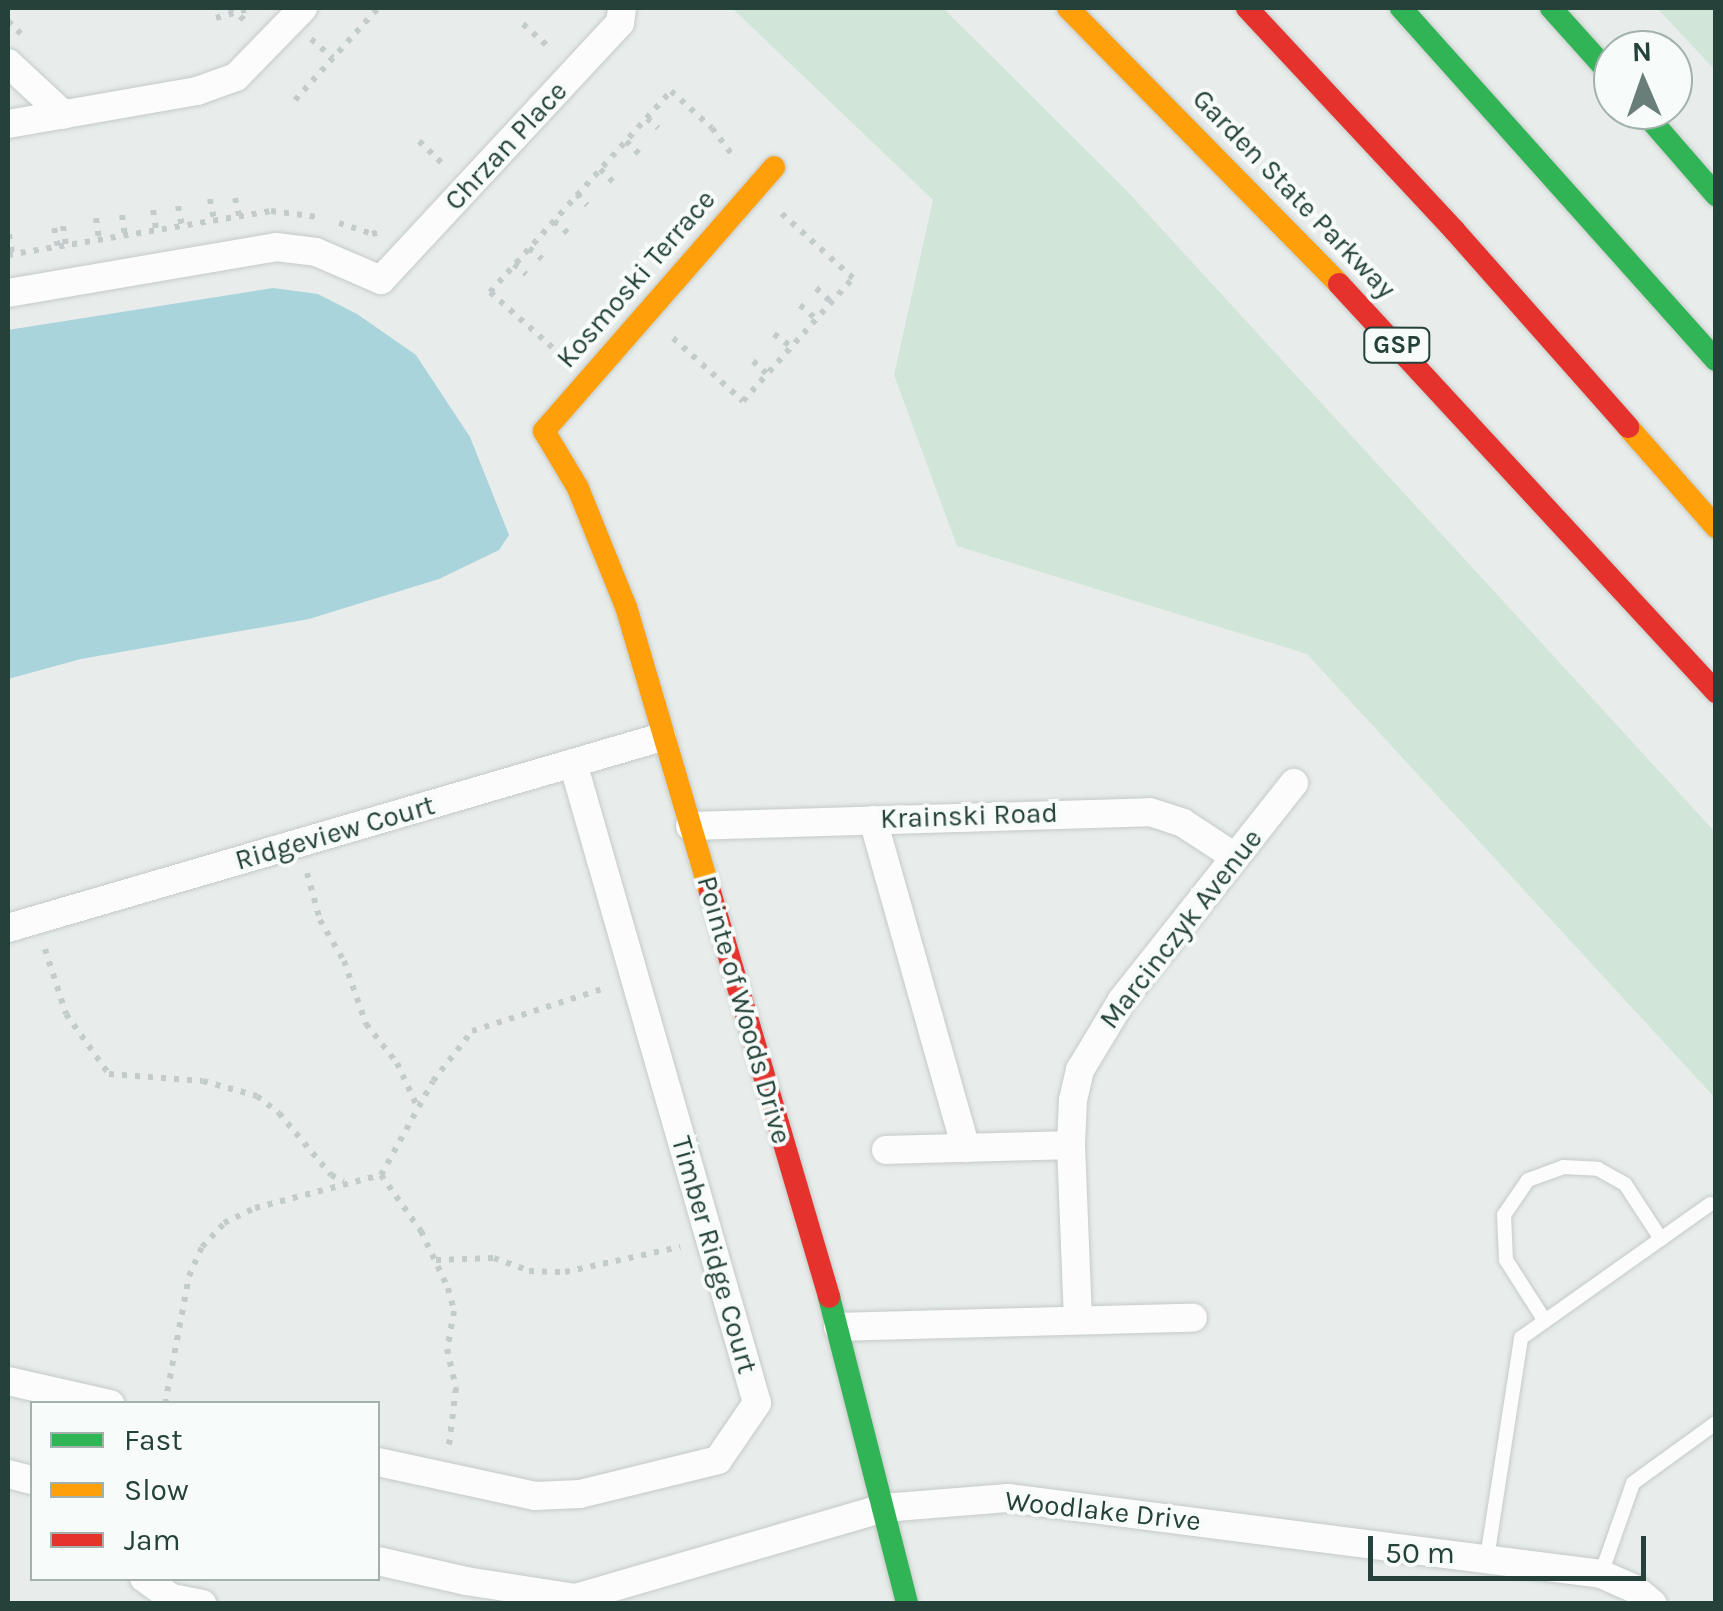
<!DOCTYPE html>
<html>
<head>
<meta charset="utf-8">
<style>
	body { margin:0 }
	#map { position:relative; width:1723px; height:1611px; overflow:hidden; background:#e8edeb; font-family:Karla,sans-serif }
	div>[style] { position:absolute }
	.green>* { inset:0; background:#d1e6d8 }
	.water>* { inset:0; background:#a9d4db }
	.path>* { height:6px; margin-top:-3px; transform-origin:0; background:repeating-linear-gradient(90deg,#c3ccca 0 5px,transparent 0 13px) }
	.roads { filter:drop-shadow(0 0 2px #c5cac8) drop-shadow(0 0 2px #c5cac8) }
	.lane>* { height:14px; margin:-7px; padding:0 7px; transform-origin:7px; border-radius:7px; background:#fcfcfc }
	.street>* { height:28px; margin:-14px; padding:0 14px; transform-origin:14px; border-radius:14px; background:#fcfcfc }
	.fast>* { height:22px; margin:-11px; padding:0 11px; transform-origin:11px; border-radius:11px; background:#30b455 }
	.slow>* { height:22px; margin:-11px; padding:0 11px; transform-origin:11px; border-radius:11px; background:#ff9f0a }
	.jam>* { height:22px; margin:-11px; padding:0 11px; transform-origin:11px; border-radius:11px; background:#e5322d }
	span { translate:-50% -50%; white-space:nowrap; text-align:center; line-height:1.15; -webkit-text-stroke:8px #f7fbf9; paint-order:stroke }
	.shield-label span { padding:2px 8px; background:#f7fbf9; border:2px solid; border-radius:8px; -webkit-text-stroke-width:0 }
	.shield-label { font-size:25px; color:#24423a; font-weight:700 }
	.street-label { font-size:28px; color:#24423a }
	.frame { position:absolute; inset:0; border:10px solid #24423a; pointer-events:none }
	.legend { position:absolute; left:30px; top:1401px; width:350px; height:180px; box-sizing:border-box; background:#f7fbf9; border:2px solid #a3b1ad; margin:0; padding:12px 18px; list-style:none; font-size:30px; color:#24423a }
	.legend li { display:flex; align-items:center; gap:20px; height:50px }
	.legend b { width:50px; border:2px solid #a3b1ad }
	.north { position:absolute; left:1593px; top:30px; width:100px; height:100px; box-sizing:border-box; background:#f7fbf9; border:2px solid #a3b1ad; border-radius:50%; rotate:358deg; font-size:28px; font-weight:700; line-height:40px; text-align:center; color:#24423a }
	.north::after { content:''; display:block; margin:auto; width:35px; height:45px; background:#697e78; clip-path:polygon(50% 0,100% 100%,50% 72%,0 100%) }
	.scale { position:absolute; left:1368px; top:1536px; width:278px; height:45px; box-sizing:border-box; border:5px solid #24423a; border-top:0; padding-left:12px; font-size:30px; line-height:35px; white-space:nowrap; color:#24423a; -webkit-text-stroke:8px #f7fbf9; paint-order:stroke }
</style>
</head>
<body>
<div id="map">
	<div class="green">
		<div style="clip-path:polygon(732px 8px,943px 8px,1125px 189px,1715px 832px,1715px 1098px,1307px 654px,957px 546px,894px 375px,933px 200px)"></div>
		<div style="clip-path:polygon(1657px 8px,1715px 8px,1715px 70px)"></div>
	</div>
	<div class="water">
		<div style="clip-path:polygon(273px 288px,318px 294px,357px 314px,416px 355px,470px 437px,509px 535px,499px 550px,439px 579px,309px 619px,81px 659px,8px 679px,8px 330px)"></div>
	</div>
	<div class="path">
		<div style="left:197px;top:8px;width:1px;rotate:90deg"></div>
		<div style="left:230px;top:8px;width:23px;rotate:40deg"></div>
		<div style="left:216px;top:18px;width:37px;rotate:-16deg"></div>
		<div style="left:8px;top:21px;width:18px;rotate:45deg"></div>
		<div style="left:523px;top:24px;width:39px;rotate:42deg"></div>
		<div style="left:311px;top:39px;width:29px;rotate:41deg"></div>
		<div style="left:295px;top:100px;width:124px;rotate:-47.9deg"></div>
		<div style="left:647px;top:118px;width:15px;rotate:42deg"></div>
		<div style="left:419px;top:141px;width:39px;rotate:44deg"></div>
		<div style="left:626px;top:141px;width:18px;rotate:45deg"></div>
		<div style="left:600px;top:169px;width:18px;rotate:45deg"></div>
		<div style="left:577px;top:194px;width:15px;rotate:48deg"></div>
		<div style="left:235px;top:198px;width:18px;rotate:77deg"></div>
		<div style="left:210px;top:199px;width:21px;rotate:79deg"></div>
		<div style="left:178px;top:206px;width:20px;rotate:79deg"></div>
		<div style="left:153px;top:210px;width:20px;rotate:81deg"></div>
		<div style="left:122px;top:215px;width:21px;rotate:82deg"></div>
		<div style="left:96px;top:218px;width:22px;rotate:82deg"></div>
		<div style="left:554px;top:221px;width:18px;rotate:41deg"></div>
		<div style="left:339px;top:223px;width:35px;rotate:18deg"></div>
		<div style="left:372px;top:234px;width:8px;rotate:-14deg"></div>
		<div style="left:63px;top:226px;width:20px;rotate:81deg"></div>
		<div style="left:54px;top:228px;width:19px;rotate:78deg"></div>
		<div style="left:9px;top:234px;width:20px;rotate:81deg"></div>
		<div style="left:529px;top:248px;width:17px;rotate:40deg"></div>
		<div style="left:8px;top:255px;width:267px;rotate:-9.5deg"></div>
		<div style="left:271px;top:211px;width:47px;rotate:7.3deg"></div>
		<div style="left:514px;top:264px;width:16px;rotate:40deg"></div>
		<div style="left:816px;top:288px;width:22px;rotate:43deg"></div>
		<div style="left:800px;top:305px;width:21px;rotate:41deg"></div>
		<div style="left:774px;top:334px;width:21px;rotate:37deg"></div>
		<div style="left:673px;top:338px;width:94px;rotate:42deg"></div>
		<div style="left:743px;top:401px;width:165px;rotate:-48.2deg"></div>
		<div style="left:853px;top:278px;width:98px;rotate:-137.9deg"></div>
		<div style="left:562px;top:356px;width:96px;rotate:-138.4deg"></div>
		<div style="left:490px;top:292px;width:270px;rotate:-48deg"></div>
		<div style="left:671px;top:91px;width:55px;rotate:42.1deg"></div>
		<div style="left:712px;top:128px;width:35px;rotate:53deg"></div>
		<div style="left:753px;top:361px;width:19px;rotate:43deg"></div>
		<div style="left:307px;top:873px;width:49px;rotate:74.5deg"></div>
		<div style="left:320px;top:920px;width:48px;rotate:59.7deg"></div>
		<div style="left:344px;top:961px;width:67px;rotate:70.8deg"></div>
		<div style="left:366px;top:1024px;width:50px;rotate:51.5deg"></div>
		<div style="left:397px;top:1063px;width:47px;rotate:65.1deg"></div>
		<div style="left:45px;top:949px;width:68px;rotate:72.1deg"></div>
		<div style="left:66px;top:1014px;width:74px;rotate:54.4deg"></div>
		<div style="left:109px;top:1074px;width:94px;rotate:4.3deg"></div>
		<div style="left:203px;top:1081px;width:56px;rotate:15.5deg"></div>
		<div style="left:257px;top:1096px;width:28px;rotate:38deg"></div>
		<div style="left:279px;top:1113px;width:81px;rotate:50deg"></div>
		<div style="left:331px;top:1175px;width:14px;rotate:25deg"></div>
		<div style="left:381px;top:1175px;width:69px;rotate:54.5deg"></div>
		<div style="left:421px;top:1231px;width:63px;rotate:64.7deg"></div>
		<div style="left:448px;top:1288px;width:24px;rotate:75deg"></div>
		<div style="left:454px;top:1311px;width:39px;rotate:100deg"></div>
		<div style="left:447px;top:1349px;width:40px;rotate:77deg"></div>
		<div style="left:456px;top:1388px;width:57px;rotate:97deg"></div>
		<div style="left:436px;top:1260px;width:58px;rotate:-2deg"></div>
		<div style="left:494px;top:1258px;width:37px;rotate:20deg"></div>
		<div style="left:529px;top:1271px;width:36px;rotate:2deg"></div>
		<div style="left:565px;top:1272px;width:118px;rotate:-12.3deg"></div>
		<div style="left:165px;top:1404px;width:130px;rotate:-79.4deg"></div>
		<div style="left:189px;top:1276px;width:32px;rotate:-66deg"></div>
		<div style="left:202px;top:1247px;width:33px;rotate:-47deg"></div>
		<div style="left:224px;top:1223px;width:34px;rotate:-26deg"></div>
		<div style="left:255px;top:1208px;width:130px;rotate:-14.7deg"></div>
		<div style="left:381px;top:1175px;width:107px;rotate:-61deg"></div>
		<div style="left:433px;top:1081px;width:63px;rotate:-52deg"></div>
		<div style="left:472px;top:1031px;width:143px;rotate:-17.9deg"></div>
	</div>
	<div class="roads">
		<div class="lane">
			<div style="left:1545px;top:1321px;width:72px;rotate:-122.6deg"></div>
			<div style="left:1506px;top:1260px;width:45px;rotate:-92.5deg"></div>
			<div style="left:1504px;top:1215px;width:42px;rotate:-55.6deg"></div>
			<div style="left:1528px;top:1180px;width:37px;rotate:-20deg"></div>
			<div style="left:1563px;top:1167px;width:35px;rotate:3deg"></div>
			<div style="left:1598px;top:1169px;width:31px;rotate:29deg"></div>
			<div style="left:1625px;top:1184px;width:66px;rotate:56.8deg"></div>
			<div style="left:1487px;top:1558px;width:223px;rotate:-81.2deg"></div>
			<div style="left:1521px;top:1338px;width:232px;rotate:-35.3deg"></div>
			<div style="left:1601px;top:1574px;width:96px;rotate:-70.6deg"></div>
			<div style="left:1633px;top:1483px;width:102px;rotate:-35.9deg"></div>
		</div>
		<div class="street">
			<div style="left:8px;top:63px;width:76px;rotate:42.9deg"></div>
			<div style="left:8px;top:124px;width:192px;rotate:-9.9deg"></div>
			<div style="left:197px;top:91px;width:41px;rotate:-19.7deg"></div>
			<div style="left:236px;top:77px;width:96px;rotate:-45.8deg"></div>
			<div style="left:8px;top:293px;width:272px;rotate:-9.7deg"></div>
			<div style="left:276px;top:247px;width:40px;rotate:7.1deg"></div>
			<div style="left:316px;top:252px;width:71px;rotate:23.3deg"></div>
			<div style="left:381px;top:280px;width:351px;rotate:-47.1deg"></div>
			<div style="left:620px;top:23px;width:15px;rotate:-82deg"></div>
			<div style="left:873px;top:820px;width:341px;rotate:74.2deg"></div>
			<div style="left:690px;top:826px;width:460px;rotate:-1.7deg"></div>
			<div style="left:1150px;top:812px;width:35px;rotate:18deg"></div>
			<div style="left:1183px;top:823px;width:62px;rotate:33.2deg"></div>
			<div style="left:8px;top:928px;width:681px;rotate:-16.28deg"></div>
			<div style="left:886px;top:1150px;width:185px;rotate:-1.5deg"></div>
			<div style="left:1078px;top:1320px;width:175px;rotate:-92.3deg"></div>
			<div style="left:1071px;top:1145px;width:45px;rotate:-87.5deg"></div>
			<div style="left:1073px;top:1100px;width:31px;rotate:-77deg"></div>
			<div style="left:1080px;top:1070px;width:82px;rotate:-59deg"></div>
			<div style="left:1122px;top:1000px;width:277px;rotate:-51.6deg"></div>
			<div style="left:838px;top:1327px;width:355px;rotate:-1.5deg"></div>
			<div style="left:8px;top:1381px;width:105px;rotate:12.7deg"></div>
			<div style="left:378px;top:1462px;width:161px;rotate:12.2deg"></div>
			<div style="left:535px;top:1496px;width:45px;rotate:-2.5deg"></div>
			<div style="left:580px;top:1494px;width:142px;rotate:-13.8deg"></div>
			<div style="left:718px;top:1460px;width:69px;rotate:-55.6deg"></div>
			<div style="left:757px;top:1403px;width:666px;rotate:-106.04deg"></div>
			<div style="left:8px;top:1474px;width:25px;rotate:14deg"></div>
			<div style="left:378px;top:1561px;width:90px;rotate:12.8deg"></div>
			<div style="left:466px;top:1581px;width:111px;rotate:8.8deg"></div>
			<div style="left:576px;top:1598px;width:320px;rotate:-16.3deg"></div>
			<div style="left:883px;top:1508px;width:125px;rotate:-4.6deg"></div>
			<div style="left:1008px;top:1498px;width:598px;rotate:7.3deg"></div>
			<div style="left:1601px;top:1574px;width:37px;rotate:24deg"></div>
			<div style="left:1635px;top:1589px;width:23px;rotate:40deg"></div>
			<div style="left:144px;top:1578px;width:34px;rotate:36deg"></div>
			<div style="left:172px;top:1598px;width:31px;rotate:11deg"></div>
		</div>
		<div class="fast">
			<div style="left:1401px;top:8px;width:472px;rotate:48.2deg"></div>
			<div style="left:1551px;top:8px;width:93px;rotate:48.1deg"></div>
			<div style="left:1642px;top:110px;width:113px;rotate:49deg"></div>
			<div style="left:829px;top:1297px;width:317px;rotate:75.7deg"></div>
		</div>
		<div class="slow">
			<div style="left:1068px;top:8px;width:387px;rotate:45.5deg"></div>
			<div style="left:1628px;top:427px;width:133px;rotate:48.7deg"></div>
			<div style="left:710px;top:892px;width:297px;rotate:-106.4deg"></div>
			<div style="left:626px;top:607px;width:128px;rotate:-112deg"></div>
			<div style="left:578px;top:488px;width:66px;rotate:-120.8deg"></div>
			<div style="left:544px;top:431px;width:350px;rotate:-48.9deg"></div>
		</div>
		<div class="jam">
			<div style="left:1247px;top:8px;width:304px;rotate:47deg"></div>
			<div style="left:1454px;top:230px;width:263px;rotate:48.5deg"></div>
			<div style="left:1339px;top:284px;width:556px;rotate:47.26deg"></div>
			<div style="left:710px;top:892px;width:422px;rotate:73.6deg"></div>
		</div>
	</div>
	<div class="shield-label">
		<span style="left:1397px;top:345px">GSP</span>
	</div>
	<div class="street-label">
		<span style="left:506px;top:146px;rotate:-47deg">Chrzan Place</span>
		<span style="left:1294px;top:194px;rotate:46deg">Garden State Parkway</span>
		<span style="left:636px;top:279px;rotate:-49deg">Kosmoski Terrace</span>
		<span style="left:969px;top:816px;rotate:-2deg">Krainski Road</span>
		<span style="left:335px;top:833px;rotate:-16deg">Ridgeview Court</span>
		<span style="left:1181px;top:929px;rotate:-52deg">Marcinczyk Avenue</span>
		<span style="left:744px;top:1010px;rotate:74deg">Pointe of Woods Drive</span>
		<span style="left:714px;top:1255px;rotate:74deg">Timber Ridge Court</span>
		<span style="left:1103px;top:1511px;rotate:6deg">Woodlake Drive</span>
	</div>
	<div class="frame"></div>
	<ul class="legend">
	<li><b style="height:12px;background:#30b455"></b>Fast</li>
	<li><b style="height:12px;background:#ff9f0a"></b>Slow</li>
	<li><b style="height:12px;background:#e5322d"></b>Jam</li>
	</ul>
	<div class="north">N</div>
	<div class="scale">50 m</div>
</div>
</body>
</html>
